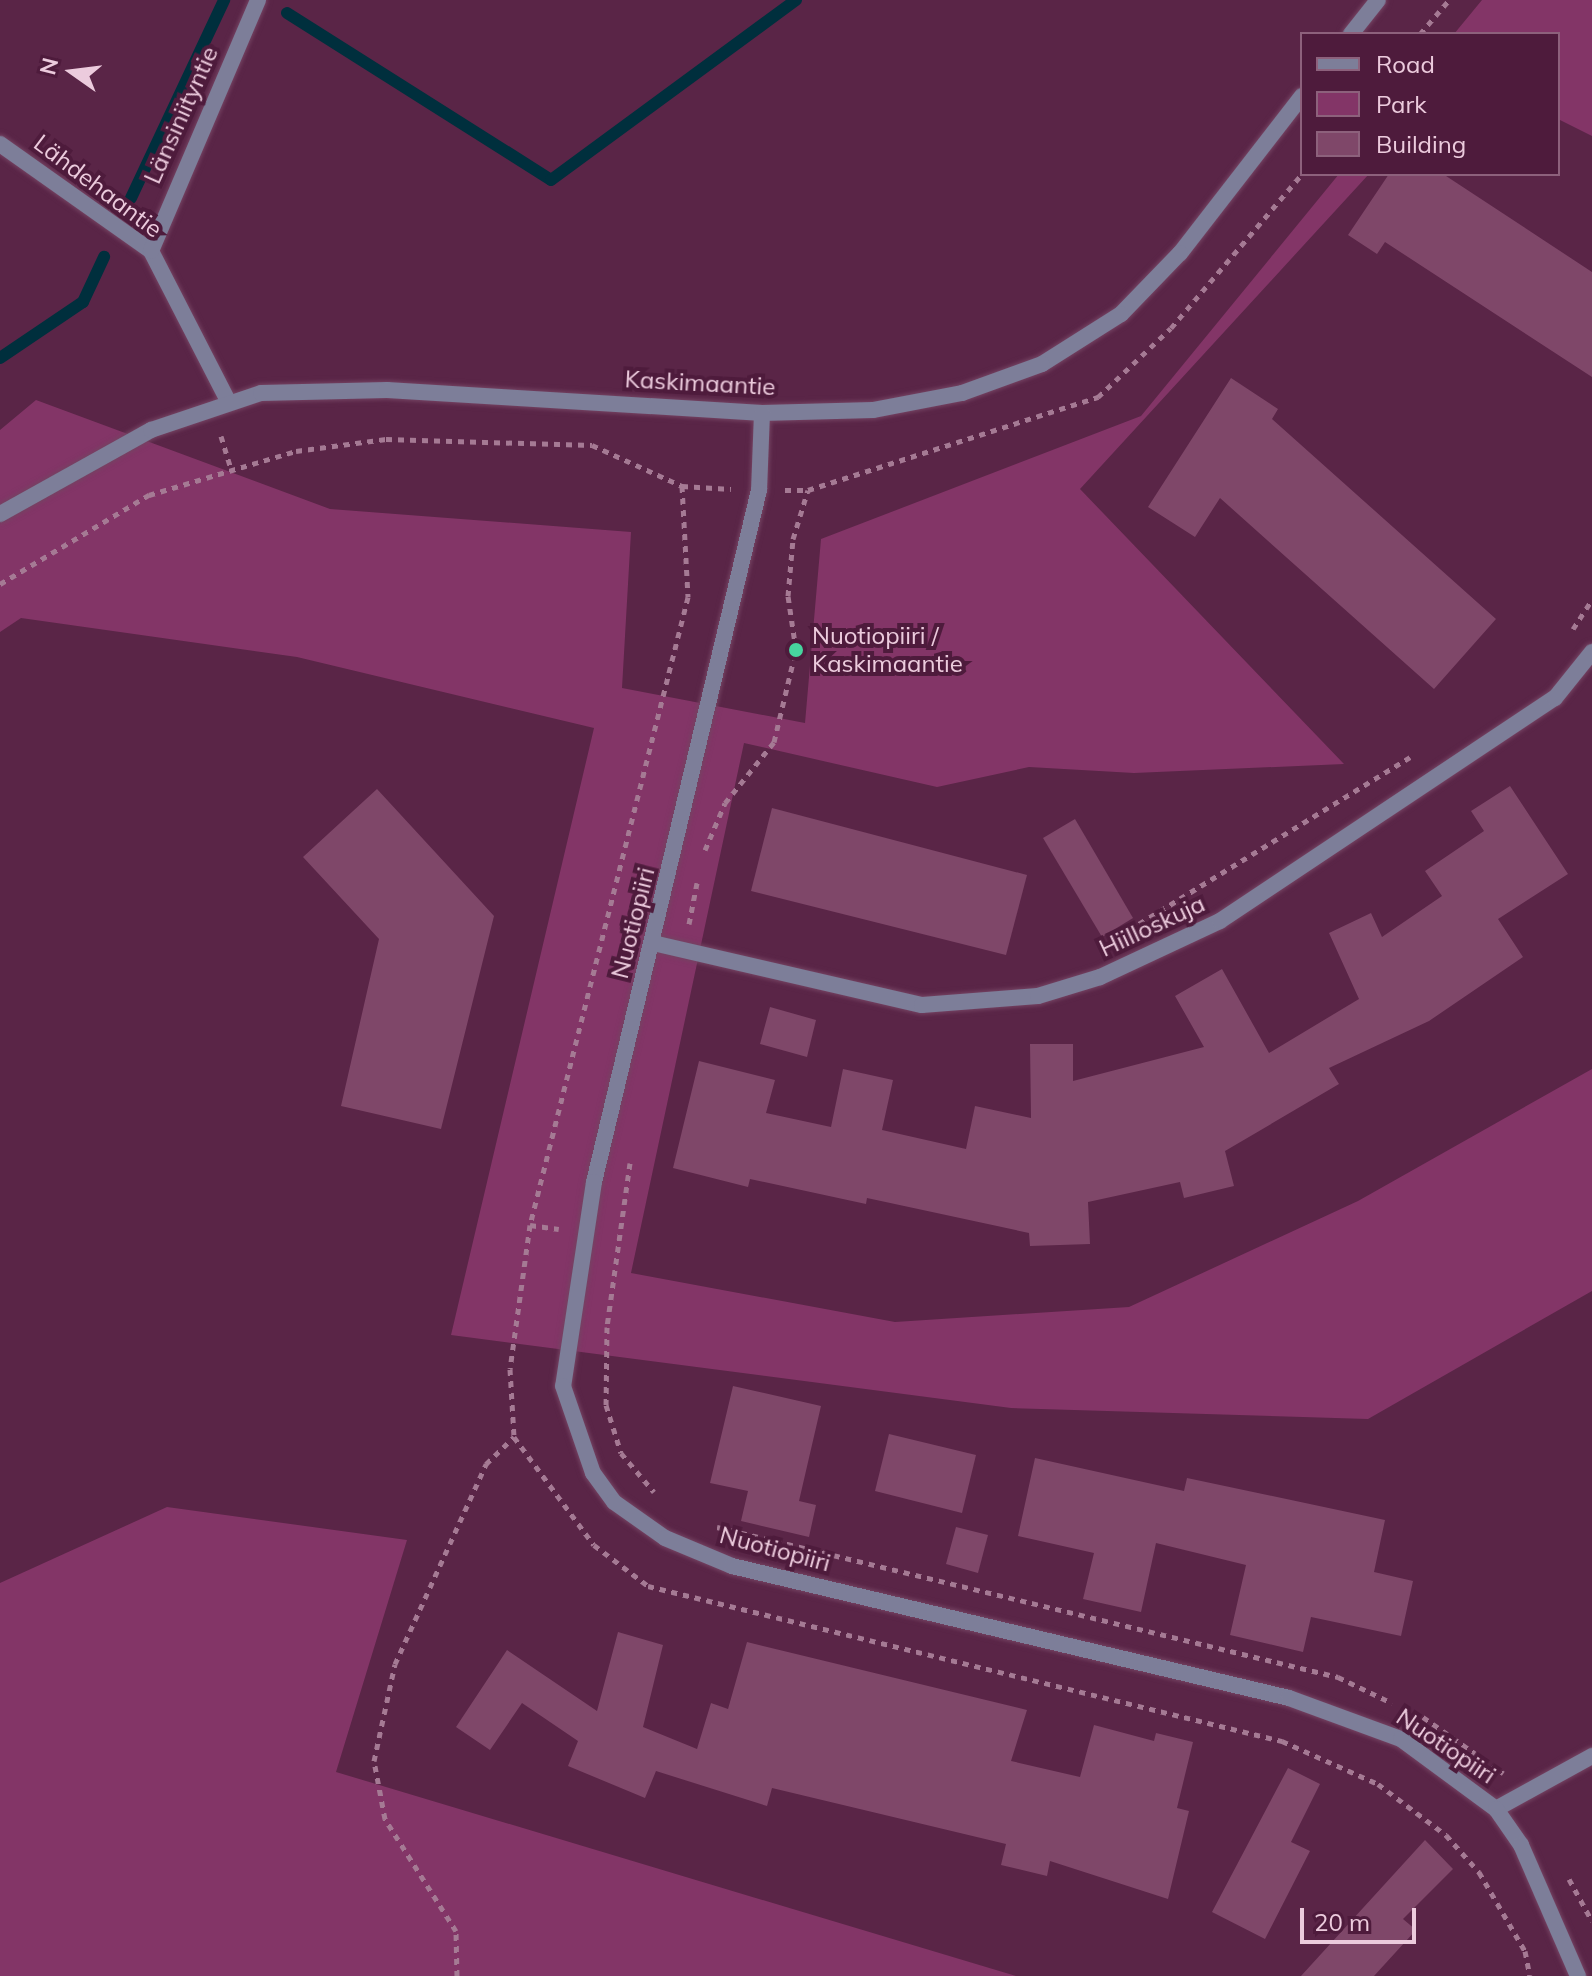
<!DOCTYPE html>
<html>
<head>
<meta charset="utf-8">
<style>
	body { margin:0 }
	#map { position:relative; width:1592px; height:1976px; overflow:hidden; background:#5a2547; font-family:Mulish,sans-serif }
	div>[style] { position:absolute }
	.green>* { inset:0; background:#833567 }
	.stream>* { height:12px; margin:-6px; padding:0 6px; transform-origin:6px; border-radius:6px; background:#002f3d }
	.building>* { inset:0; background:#7f4769 }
	.path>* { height:5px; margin-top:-2.5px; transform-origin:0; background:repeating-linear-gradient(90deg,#a57a94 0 6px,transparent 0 12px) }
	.roads { filter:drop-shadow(0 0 2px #744362) drop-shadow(0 0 2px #744362) }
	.minor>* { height:16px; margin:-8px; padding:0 8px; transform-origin:8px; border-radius:8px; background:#7d7e99 }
	.tertiary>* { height:16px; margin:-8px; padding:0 8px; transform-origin:8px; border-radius:8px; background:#7d7e99 }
	.dots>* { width:22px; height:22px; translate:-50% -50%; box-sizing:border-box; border:4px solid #4e1b3c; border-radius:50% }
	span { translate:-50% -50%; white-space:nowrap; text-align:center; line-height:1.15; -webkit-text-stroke:8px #4e1b3c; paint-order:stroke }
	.street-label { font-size:24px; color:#eccbdd }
	.poi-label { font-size:24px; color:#eccbdd }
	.left { translate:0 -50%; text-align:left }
	.legend { position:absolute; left:1300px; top:32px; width:260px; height:144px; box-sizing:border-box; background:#4e1b3c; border:2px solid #8d617c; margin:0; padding:10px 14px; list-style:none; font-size:24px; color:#eccbdd }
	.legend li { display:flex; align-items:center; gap:16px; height:40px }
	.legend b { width:40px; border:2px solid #8d617c }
	.north { position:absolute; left:32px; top:32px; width:80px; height:80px; -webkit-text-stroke:6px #4e1b3c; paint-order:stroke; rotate:284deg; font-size:22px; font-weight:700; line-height:32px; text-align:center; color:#eccbdd }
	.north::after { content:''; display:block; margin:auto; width:28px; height:36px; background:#eccbdd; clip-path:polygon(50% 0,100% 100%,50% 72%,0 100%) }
	.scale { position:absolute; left:1300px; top:1908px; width:116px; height:36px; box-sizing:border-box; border:4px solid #eccbdd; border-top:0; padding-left:10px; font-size:24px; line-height:28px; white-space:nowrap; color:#eccbdd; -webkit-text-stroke:6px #4e1b3c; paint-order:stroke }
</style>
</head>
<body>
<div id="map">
	<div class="green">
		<div style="clip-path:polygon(1482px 0,1592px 0,1592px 136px,1558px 119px,1558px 34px,1454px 34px)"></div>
		<div style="clip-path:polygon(1339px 174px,1369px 174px,1080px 489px,1344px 764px,1134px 773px,1029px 767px,937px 787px,744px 743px,631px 1273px,895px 1322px,1129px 1307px,1358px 1201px,1592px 1069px,1592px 1291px,1368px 1419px,1011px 1408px,451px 1335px,594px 728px,297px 657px,21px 618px,0 632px,0 430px,36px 400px,330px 509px,631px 532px,622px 688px,805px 723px,821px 539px,1141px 416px)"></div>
		<div style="clip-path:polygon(167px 1507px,407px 1540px,336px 1772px,1016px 1976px,0 1976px,0 1583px)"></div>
	</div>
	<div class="stream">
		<div style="left:287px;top:13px;width:312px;rotate:32.3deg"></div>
		<div style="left:551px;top:180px;width:304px;rotate:-36.3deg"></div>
		<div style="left:131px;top:198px;width:219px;rotate:-64.8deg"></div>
		<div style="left:0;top:358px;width:100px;rotate:-34deg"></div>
		<div style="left:83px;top:302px;width:50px;rotate:-65deg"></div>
	</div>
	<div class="building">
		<div style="clip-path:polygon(1389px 174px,1443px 174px,1592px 272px,1592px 377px,1385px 242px,1377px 254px,1348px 235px)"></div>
		<div style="clip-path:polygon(1231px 378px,1278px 409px,1272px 419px,1496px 619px,1434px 689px,1220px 498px,1195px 537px,1148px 507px)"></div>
		<div style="clip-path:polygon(1510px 786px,1568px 874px,1498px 919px,1523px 957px,1429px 1021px,1329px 1068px,1339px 1084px,1225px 1151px,1234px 1186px,1184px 1198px,1180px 1182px,1088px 1202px,1090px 1244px,1030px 1246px,1029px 1233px,867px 1198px,866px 1204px,750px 1179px,748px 1187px,673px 1168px,699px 1061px,775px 1080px,766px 1113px,831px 1127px,843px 1069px,893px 1080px,882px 1130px,966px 1149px,975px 1106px,1031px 1118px,1030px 1044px,1073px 1044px,1073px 1081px,1204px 1047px,1175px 996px,1222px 969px,1269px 1053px,1359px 999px,1329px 933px,1371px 913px,1382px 937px,1442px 896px,1425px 871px,1484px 831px,1471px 811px)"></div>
		<div style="clip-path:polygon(377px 789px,494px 916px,441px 1129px,341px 1106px,379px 939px,303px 857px)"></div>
		<div style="clip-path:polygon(772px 808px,1027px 875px,1006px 955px,751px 891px)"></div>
		<div style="clip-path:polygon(1075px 819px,1133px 918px,1102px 937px,1043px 838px)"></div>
		<div style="clip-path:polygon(770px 1007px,816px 1020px,807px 1057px,760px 1044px)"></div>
		<div style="clip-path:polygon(733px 1386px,821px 1406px,799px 1501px,816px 1505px,809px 1537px,741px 1521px,748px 1491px,710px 1483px)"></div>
		<div style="clip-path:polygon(889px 1434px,976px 1455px,962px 1513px,875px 1491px)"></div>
		<div style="clip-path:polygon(1035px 1458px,1184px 1491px,1187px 1478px,1385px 1520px,1374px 1572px,1413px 1581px,1401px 1636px,1311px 1617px,1303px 1652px,1230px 1635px,1246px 1565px,1156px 1543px,1141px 1612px,1083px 1599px,1094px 1553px,1018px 1536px)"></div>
		<div style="clip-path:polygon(956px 1527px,988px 1535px,978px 1573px,946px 1564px)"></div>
		<div style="clip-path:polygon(618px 1632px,663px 1645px,643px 1727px,697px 1749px,711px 1703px,728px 1709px,747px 1642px,1027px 1710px,1011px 1761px,1080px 1777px,1094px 1725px,1154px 1741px,1156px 1733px,1193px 1742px,1177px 1808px,1189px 1811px,1168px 1899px,1050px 1861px,1047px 1876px,1001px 1865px,1006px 1844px,772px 1788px,767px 1806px,656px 1771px,645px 1798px,568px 1766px,578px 1741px,522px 1703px,490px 1750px,456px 1727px,507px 1650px,597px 1711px)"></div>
		<div style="clip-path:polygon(1288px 1768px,1320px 1784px,1291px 1842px,1310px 1851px,1265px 1939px,1212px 1912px)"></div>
		<div style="clip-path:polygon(1425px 1840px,1453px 1869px,1403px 1919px,1416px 1930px,1374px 1976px,1301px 1976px)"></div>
	</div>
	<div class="path">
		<div style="left:1420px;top:34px;width:45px;rotate:-49.5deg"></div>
		<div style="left:221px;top:436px;width:31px;rotate:73deg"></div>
		<div style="left:682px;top:486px;width:111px;rotate:86.9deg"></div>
		<div style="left:688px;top:597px;width:648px;rotate:104.12deg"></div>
		<div style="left:530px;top:1225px;width:145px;rotate:97.9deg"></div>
		<div style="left:510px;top:1369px;width:68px;rotate:86.6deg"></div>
		<div style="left:514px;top:1437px;width:134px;rotate:53.5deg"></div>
		<div style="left:594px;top:1545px;width:68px;rotate:37.2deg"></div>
		<div style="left:648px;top:1586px;width:653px;rotate:13.74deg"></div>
		<div style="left:1282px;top:1741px;width:105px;rotate:24.1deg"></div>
		<div style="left:1378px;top:1784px;width:85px;rotate:36.9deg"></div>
		<div style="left:1446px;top:1835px;width:50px;rotate:48.3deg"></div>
		<div style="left:1479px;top:1872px;width:91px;rotate:59.8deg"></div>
		<div style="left:1525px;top:1951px;width:25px;rotate:79deg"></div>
		<div style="left:785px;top:490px;width:23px"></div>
		<div style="left:808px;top:490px;width:305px;rotate:-17.8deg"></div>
		<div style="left:1098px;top:397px;width:100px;rotate:-43.4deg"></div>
		<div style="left:1171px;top:328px;width:202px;rotate:-49.6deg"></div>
		<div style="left:0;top:584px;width:174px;rotate:-30.9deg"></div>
		<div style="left:149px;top:495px;width:153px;rotate:-16.7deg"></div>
		<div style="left:296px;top:451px;width:91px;rotate:-7.6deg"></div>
		<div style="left:386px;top:439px;width:206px;rotate:1.7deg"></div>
		<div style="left:592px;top:445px;width:99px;rotate:24.5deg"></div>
		<div style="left:682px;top:486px;width:49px;rotate:3.5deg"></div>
		<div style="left:1573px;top:629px;width:35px;rotate:-57deg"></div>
		<div style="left:705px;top:850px;width:51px;rotate:-66.9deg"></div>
		<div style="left:725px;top:803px;width:78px;rotate:-51.2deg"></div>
		<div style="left:774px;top:742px;width:95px;rotate:-76.6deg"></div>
		<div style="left:796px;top:650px;width:55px;rotate:-98.4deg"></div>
		<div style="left:788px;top:596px;width:57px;rotate:-85deg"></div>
		<div style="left:793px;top:539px;width:51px;rotate:-73deg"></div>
		<div style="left:689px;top:924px;width:42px;rotate:-79deg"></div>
		<div style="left:1129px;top:930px;width:330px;rotate:-31.6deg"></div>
		<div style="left:630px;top:1163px;width:166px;rotate:98deg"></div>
		<div style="left:607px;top:1327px;width:78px;rotate:90.7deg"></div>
		<div style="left:606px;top:1405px;width:50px;rotate:72.6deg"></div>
		<div style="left:621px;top:1453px;width:51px;rotate:49.8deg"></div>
		<div style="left:530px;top:1225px;width:29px;rotate:8deg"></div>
		<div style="left:717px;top:1527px;width:639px;rotate:13.58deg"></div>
		<div style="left:1338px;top:1677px;width:60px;rotate:25.7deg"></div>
		<div style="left:1423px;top:1717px;width:98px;rotate:35deg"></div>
		<div style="left:1569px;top:1879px;width:48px;rotate:61.3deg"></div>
		<div style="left:457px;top:1976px;width:45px;rotate:-91.3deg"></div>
		<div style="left:456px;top:1931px;width:133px;rotate:-122.4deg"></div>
		<div style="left:385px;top:1819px;width:59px;rotate:-100.7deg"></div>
		<div style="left:374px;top:1761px;width:99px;rotate:-77.8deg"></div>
		<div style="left:395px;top:1664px;width:220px;rotate:-65.5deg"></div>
		<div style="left:486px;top:1464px;width:39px;rotate:-44deg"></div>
	</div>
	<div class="roads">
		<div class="minor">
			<div style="left:0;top:144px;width:185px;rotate:35.3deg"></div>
			<div style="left:151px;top:251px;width:169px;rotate:62.8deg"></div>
			<div style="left:151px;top:251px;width:273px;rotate:-66.9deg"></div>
			<div style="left:0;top:514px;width:173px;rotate:-29.1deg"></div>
			<div style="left:151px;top:430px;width:116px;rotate:-18.6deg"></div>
			<div style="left:261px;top:393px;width:126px;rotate:-1.4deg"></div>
			<div style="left:387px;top:390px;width:376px;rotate:3.5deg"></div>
			<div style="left:653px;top:943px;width:276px;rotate:13deg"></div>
			<div style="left:922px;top:1005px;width:116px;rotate:-4.4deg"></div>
			<div style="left:1038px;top:996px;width:65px;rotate:-17deg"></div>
			<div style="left:1100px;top:977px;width:132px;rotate:-25deg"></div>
			<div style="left:1220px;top:921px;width:402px;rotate:-33.7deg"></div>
			<div style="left:1555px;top:698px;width:59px;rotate:-51.2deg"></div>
			<div style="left:1496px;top:1809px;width:110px;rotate:-28.9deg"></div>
		</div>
		<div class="tertiary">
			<div style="left:1351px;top:34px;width:43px;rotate:-51.5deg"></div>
			<div style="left:1302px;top:96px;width:199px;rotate:127.8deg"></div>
			<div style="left:1180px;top:253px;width:85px;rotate:134deg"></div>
			<div style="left:1121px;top:314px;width:93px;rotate:147.7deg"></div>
			<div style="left:1042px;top:364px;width:85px;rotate:160.1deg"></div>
			<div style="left:962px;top:393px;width:91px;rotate:169.2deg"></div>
			<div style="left:873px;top:410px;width:111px;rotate:178.5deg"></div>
			<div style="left:762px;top:413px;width:77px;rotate:92.2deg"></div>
			<div style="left:759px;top:490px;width:711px;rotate:103.41deg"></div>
			<div style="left:594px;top:1182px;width:206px;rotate:98.6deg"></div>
			<div style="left:563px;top:1386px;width:92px;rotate:71deg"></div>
			<div style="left:593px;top:1473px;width:36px;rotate:54deg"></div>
			<div style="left:614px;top:1502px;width:62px;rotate:35.2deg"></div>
			<div style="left:665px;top:1538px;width:73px;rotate:22.7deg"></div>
			<div style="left:732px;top:1566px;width:572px;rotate:13.33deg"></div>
			<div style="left:1289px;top:1698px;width:119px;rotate:20.1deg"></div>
			<div style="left:1401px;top:1739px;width:118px;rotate:36.4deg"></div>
			<div style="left:1496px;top:1809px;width:44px;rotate:55.2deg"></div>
			<div style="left:1521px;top:1845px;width:143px;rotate:66.5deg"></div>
		</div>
	</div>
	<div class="dots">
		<div style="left:796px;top:650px;background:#47d49e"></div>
	</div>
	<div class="street-label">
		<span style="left:181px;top:115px;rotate:-66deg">Länsiniityntie</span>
		<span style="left:98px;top:186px;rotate:37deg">Lähdehaantie</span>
		<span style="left:700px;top:383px;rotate:3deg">Kaskimaantie</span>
		<span style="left:633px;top:923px;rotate:-76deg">Nuotiopiiri</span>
		<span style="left:1152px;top:926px;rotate:-25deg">Hiilloskuja</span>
		<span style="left:775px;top:1549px;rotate:15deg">Nuotiopiiri</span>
		<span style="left:1446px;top:1746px;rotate:34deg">Nuotiopiiri</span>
	</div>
	<div class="poi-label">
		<span class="left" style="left:812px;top:650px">Nuotiopiiri /<br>Kaskimaantie</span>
	</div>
	<ul class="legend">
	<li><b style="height:10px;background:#7d7e99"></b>Road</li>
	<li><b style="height:22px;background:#833567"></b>Park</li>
	<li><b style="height:22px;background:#7f4769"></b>Building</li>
	</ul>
	<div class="north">N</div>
	<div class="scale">20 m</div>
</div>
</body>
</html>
